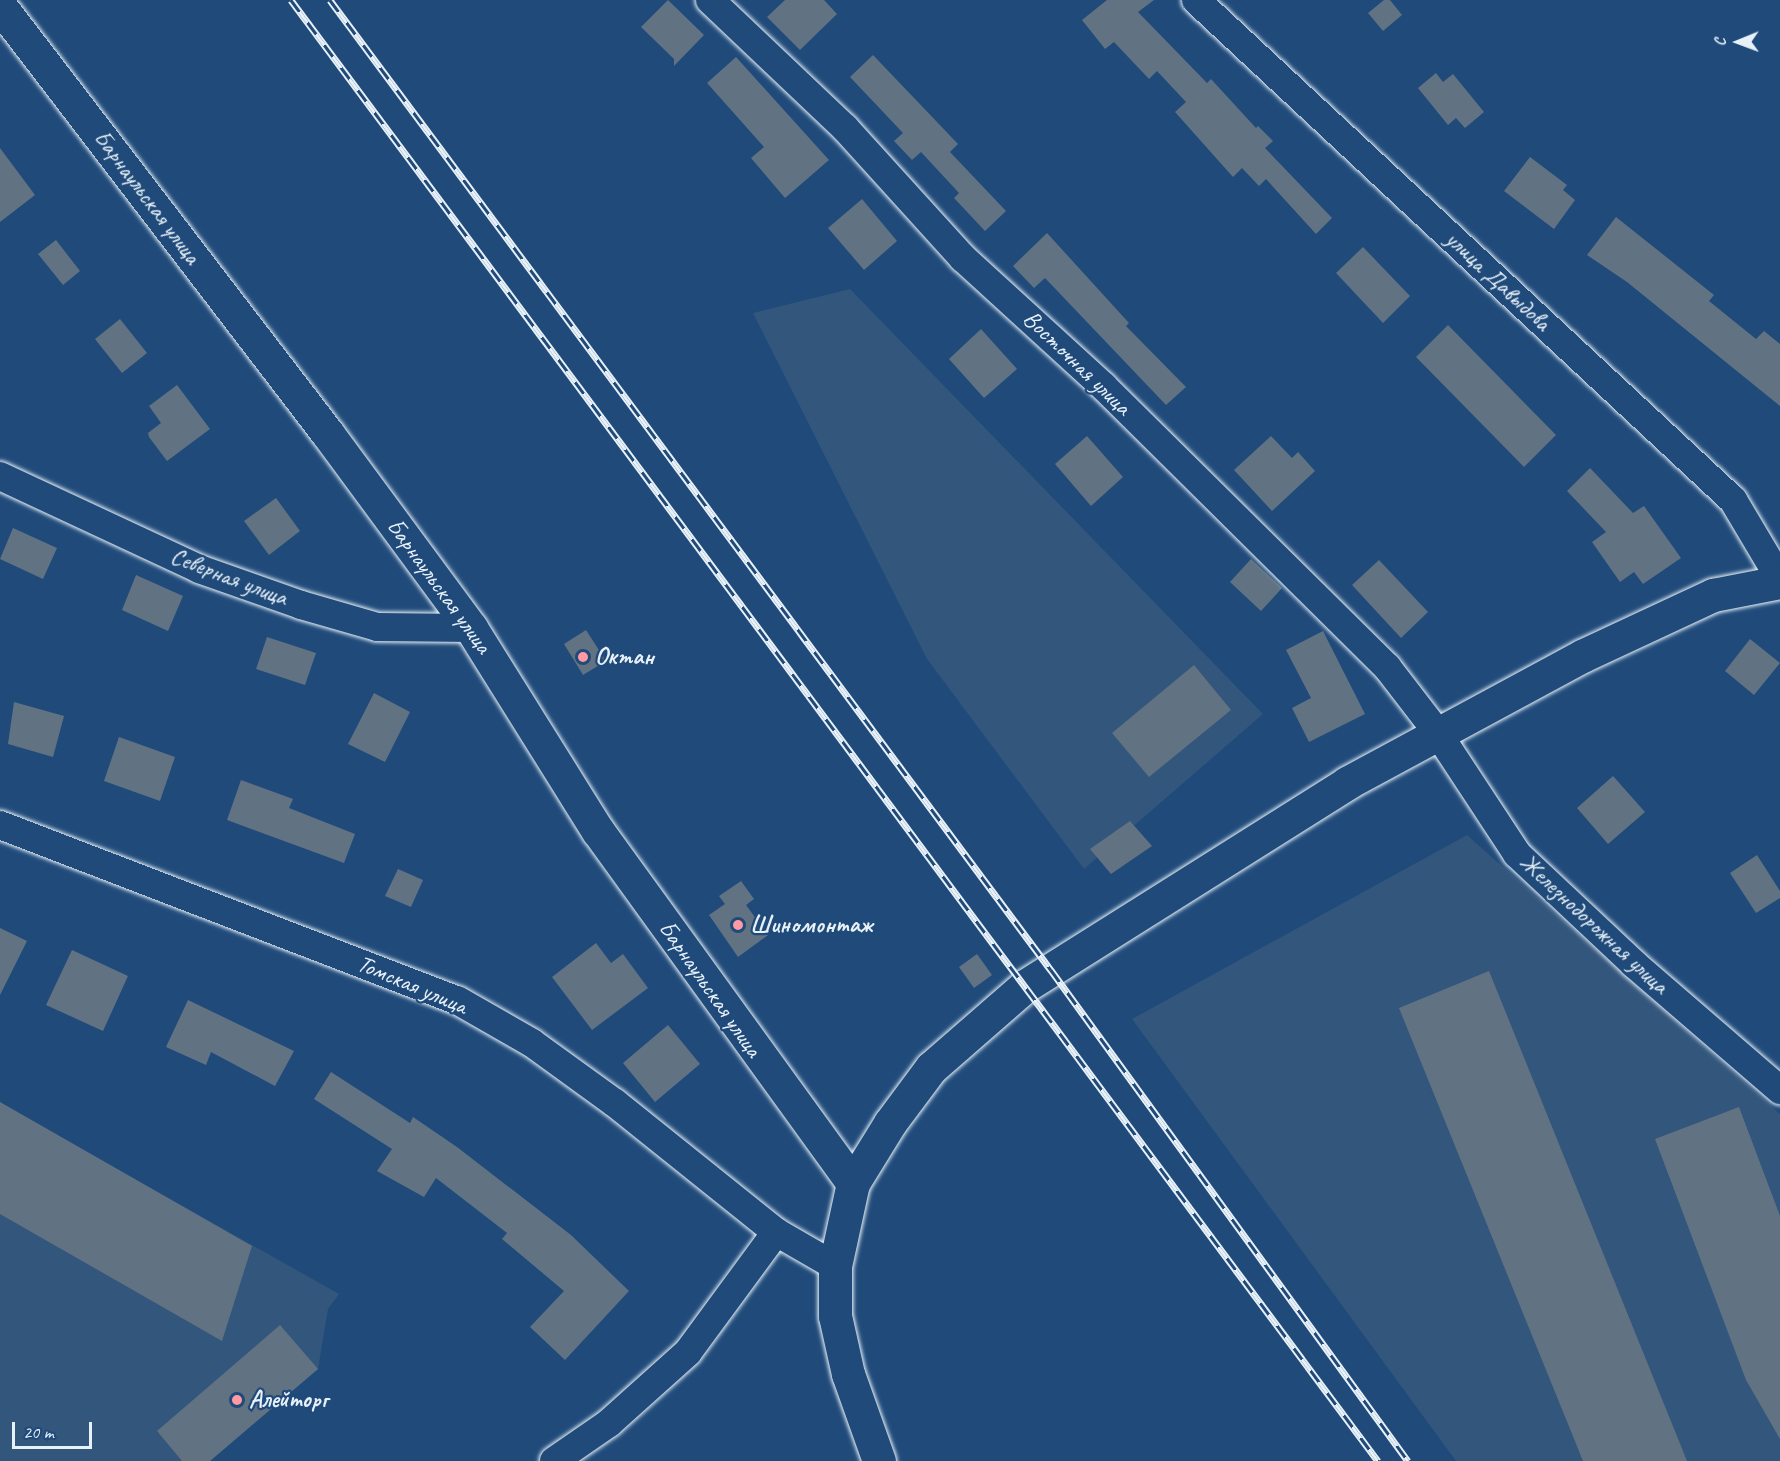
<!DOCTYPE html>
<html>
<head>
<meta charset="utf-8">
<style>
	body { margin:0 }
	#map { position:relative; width:1780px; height:1461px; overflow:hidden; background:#1f4a7a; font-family:Caveat,sans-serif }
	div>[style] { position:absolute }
	.built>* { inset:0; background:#33567c }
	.building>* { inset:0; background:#617382 }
	.roads { filter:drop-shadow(0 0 2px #e8f1f8) drop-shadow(0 0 2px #e8f1f8) }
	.minor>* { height:28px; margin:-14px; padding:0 14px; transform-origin:14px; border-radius:14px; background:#1f4a7a }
	.tertiary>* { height:33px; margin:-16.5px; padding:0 16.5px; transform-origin:16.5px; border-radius:16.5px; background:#1f4a7a }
	.secondary>* { height:33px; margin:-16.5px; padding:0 16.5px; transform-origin:16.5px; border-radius:16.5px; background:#1f4a7a }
	.rail>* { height:7px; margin-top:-3.5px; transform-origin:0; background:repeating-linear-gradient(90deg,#1f4a7a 0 14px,#e8f1f8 0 28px); box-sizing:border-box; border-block:2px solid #e8f1f8 }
	.dots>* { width:16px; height:16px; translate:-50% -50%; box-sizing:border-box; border:3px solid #1f4a7a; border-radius:50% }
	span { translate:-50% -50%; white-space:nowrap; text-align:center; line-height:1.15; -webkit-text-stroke:4.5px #1f4a7a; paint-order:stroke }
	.street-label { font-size:24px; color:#e8f1f8 }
	.poi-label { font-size:24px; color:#e8f1f8; font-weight:700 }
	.left { translate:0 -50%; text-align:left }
	.north { position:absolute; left:1708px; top:12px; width:60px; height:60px; -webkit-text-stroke:4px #1f4a7a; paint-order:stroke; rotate:269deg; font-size:16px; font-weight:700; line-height:24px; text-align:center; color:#e8f1f8 }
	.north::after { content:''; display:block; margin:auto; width:21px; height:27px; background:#e8f1f8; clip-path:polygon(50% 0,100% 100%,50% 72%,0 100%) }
	.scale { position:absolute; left:12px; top:1422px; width:80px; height:27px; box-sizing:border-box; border:3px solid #e8f1f8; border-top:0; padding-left:8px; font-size:18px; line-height:21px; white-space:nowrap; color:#e8f1f8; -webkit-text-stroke:4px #1f4a7a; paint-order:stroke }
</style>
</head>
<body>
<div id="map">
	<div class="built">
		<div style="clip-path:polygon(850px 289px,1263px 714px,1084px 869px,927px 659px,753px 313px)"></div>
		<div style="clip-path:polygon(1467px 835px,1780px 1114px,1780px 1461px,1456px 1461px,1132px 1019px)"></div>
		<div style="clip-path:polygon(0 1103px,339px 1294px,328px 1309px,318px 1369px,210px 1461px,0 1461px)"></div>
	</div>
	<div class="building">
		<div style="clip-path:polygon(668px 0,704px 35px,674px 66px,674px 59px,641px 27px)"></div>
		<div style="clip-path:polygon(785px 0,824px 0,837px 14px,800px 50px,767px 17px)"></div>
		<div style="clip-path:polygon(1107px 0,1154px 0,1138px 12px,1207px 83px,1211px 79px,1256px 128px,1258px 126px,1273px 141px,1265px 148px,1332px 218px,1316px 234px,1266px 179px,1259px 186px,1242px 168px,1233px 177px,1175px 112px,1186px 102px,1157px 71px,1149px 79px,1114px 42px,1105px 49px,1082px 20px)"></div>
		<div style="clip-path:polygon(1384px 0,1390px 0,1402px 15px,1383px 31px,1368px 13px)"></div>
		<div style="clip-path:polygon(873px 55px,958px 144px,950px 152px,1006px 211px,985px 231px,954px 198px,959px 193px,921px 152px,912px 160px,894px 141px,903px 133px,850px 77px)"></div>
		<div style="clip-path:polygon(736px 57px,829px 160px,785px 198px,751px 158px,764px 147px,707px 83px)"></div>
		<div style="clip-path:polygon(1436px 73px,1443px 82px,1453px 74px,1484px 112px,1465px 128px,1456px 118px,1448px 125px,1418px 88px)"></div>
		<div style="clip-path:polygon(0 148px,35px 195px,0 222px)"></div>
		<div style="clip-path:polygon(1530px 157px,1567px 185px,1563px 190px,1575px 200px,1554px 229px,1504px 191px)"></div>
		<div style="clip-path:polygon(862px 199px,897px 241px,864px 270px,828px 228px)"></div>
		<div style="clip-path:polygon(1616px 217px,1714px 295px,1709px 301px,1756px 339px,1764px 331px,1780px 344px,1780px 406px,1627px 282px,1587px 255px)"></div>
		<div style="clip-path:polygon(1047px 233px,1129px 323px,1126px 326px,1186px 387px,1166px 405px,1045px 278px,1034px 288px,1013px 266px)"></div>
		<div style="clip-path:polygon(56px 240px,80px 271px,63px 285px,38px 254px)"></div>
		<div style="clip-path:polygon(1363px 247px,1410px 296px,1383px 323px,1336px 273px)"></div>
		<div style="clip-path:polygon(120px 319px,147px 353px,122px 373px,95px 339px)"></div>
		<div style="clip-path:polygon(1448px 325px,1556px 435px,1524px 467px,1416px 357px)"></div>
		<div style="clip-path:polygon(981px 329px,1017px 369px,984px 398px,949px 359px)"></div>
		<div style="clip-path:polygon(177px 385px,210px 429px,167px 461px,149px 437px,148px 433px,161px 423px,149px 406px)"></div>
		<div style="clip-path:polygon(1087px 436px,1123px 477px,1091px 506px,1055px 464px)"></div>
		<div style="clip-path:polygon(1271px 436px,1292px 458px,1298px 452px,1315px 471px,1272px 511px,1234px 470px)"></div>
		<div style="clip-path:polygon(1590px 468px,1633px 513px,1644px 506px,1681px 558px,1643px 584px,1634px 572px,1620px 582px,1592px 542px,1606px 532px,1567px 491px)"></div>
		<div style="clip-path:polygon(276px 498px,300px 531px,269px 555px,244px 521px)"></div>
		<div style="clip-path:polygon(13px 528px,57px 548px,43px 579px,0 559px)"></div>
		<div style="clip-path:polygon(1251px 559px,1282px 588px,1261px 611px,1230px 582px)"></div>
		<div style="clip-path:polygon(1379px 560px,1428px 612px,1401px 638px,1352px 585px)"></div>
		<div style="clip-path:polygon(136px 575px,183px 596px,168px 631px,122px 610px)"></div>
		<div style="clip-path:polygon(586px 630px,606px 661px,583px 675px,564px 644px)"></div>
		<div style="clip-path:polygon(1323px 631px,1365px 714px,1309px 742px,1292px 708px,1311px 698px,1286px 650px)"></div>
		<div style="clip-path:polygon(267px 637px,316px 653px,305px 685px,256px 669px)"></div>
		<div style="clip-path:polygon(1750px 639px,1780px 663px,1754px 695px,1725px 671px)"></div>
		<div style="clip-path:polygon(1194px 665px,1231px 710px,1149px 777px,1112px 733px)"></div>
		<div style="clip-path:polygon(374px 693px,410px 712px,385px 762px,348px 744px)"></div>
		<div style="clip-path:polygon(14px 702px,64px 716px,53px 757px,8px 744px)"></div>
		<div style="clip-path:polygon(119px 737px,175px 757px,160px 801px,104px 781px)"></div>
		<div style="clip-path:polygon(1613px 776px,1645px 812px,1608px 844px,1577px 808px)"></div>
		<div style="clip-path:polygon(241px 780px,293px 799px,289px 808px,355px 834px,344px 863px,227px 820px)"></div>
		<div style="clip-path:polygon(1130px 821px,1152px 846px,1111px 874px,1090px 849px)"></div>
		<div style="clip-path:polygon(1757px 855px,1780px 891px,1780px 898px,1756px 913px,1730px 873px)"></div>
		<div style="clip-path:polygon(398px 869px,423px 880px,411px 907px,385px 896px)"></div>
		<div style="clip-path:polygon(741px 881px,754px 899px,746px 905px,768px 935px,738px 957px,709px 915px,725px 904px,719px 896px)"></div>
		<div style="clip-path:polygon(0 928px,27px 941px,0 995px)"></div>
		<div style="clip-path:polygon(596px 943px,611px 963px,623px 954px,648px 988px,592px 1030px,552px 977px)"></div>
		<div style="clip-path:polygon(72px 950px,128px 976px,103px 1031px,46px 1005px)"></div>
		<div style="clip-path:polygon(977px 954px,992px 975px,974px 988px,959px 967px)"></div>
		<div style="clip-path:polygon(1489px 971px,1687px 1461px,1583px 1461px,1399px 1008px)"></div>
		<div style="clip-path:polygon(188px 1000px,294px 1051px,275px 1086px,211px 1052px,206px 1065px,166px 1047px)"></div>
		<div style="clip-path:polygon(668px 1025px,700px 1064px,655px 1102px,623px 1063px)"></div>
		<div style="clip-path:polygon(331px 1072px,410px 1123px,413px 1117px,457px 1147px,571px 1235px,629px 1291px,565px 1360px,530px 1327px,564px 1291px,502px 1239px,507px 1233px,436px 1178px,424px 1197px,377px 1171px,392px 1149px,314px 1099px)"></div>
		<div style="clip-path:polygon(0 1102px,252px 1246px,222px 1341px,0 1214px)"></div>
		<div style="clip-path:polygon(1739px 1107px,1780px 1216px,1780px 1439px,1746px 1380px,1655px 1139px)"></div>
		<div style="clip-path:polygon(280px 1325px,318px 1369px,210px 1461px,182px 1461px,157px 1431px)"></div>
	</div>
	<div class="roads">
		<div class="minor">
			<div style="left:710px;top:0;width:186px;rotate:43.5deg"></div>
			<div style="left:845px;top:128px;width:176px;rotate:47.8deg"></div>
			<div style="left:963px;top:258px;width:190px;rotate:42.4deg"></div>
			<div style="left:1103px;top:386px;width:400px;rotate:44.7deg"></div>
			<div style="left:1387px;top:667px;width:82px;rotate:52.4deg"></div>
			<div style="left:1437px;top:732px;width:146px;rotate:56.7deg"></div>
			<div style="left:1517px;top:854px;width:161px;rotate:43.2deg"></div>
			<div style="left:1634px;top:964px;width:193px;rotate:40.8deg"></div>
			<div style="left:1196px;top:0;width:734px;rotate:42.96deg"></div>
			<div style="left:1733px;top:500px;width:92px;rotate:59.3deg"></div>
			<div style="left:0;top:476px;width:220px;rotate:25deg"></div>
			<div style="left:199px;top:569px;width:108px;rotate:19.4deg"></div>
			<div style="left:301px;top:605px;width:79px;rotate:16.1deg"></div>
			<div style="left:377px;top:627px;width:94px;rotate:0.6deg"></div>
			<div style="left:0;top:825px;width:489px;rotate:21deg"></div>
			<div style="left:457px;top:1000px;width:86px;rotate:29.8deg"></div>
			<div style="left:532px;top:1043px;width:102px;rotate:35.9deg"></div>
			<div style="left:615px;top:1103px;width:206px;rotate:38.7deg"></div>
			<div style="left:554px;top:1461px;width:67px;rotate:-34.6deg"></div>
			<div style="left:609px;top:1423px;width:106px;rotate:-41.9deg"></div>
			<div style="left:688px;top:1352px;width:149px;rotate:-53.7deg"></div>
			<div style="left:776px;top:1232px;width:68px;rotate:30deg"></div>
		</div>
		<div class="tertiary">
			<div style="left:0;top:6px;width:539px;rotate:52.54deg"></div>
			<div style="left:328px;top:434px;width:241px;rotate:53.6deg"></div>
			<div style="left:471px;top:628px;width:239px;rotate:58deg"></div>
			<div style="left:598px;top:831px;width:435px;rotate:54.1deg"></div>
		</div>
		<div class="secondary">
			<div style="left:879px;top:1461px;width:92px;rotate:-109.6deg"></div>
			<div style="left:848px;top:1374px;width:59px;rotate:-102.6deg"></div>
			<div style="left:835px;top:1316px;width:50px;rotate:-90deg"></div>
			<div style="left:835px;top:1266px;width:85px;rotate:-77.8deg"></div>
			<div style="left:853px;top:1183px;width:70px;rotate:-58.3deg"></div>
			<div style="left:890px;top:1123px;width:69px;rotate:-53.3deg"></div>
			<div style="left:931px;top:1068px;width:125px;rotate:-41.1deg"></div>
			<div style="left:1025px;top:986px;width:381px;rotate:-32.2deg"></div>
			<div style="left:1347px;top:783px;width:267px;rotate:-28.4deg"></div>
			<div style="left:1582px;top:656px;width:145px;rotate:-25deg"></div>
			<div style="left:1713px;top:595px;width:68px;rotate:-11deg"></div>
		</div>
	</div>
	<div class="rail">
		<div style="left:291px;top:0;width:1821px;rotate:53.35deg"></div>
		<div style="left:330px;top:0;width:1209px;rotate:53.38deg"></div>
		<div style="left:1051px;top:970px;width:607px;rotate:53.98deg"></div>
	</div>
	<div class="dots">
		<div style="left:583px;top:657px;background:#ff9aa2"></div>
		<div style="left:738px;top:925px;background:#ff9aa2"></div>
		<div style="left:237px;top:1400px;background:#ff9aa2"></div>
	</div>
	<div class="street-label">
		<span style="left:147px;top:197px;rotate:53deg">Барнаульская улица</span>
		<span style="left:1498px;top:281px;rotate:43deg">улица Давыдова</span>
		<span style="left:1077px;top:363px;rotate:44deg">Восточная улица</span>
		<span style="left:229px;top:577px;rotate:21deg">Северная улица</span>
		<span style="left:439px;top:586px;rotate:54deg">Барнаульская улица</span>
		<span style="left:1594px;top:924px;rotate:43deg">Железнодорожная улица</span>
		<span style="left:412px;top:985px;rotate:23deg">Томская улица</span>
		<span style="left:710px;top:989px;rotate:55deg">Барнаульская улица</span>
	</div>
	<div class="poi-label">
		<span class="left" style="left:595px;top:657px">Октан</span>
		<span class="left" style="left:750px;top:925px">Шиномонтаж</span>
		<span class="left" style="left:249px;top:1400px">Алейторг</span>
	</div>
	<div class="north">С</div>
	<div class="scale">20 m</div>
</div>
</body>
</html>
